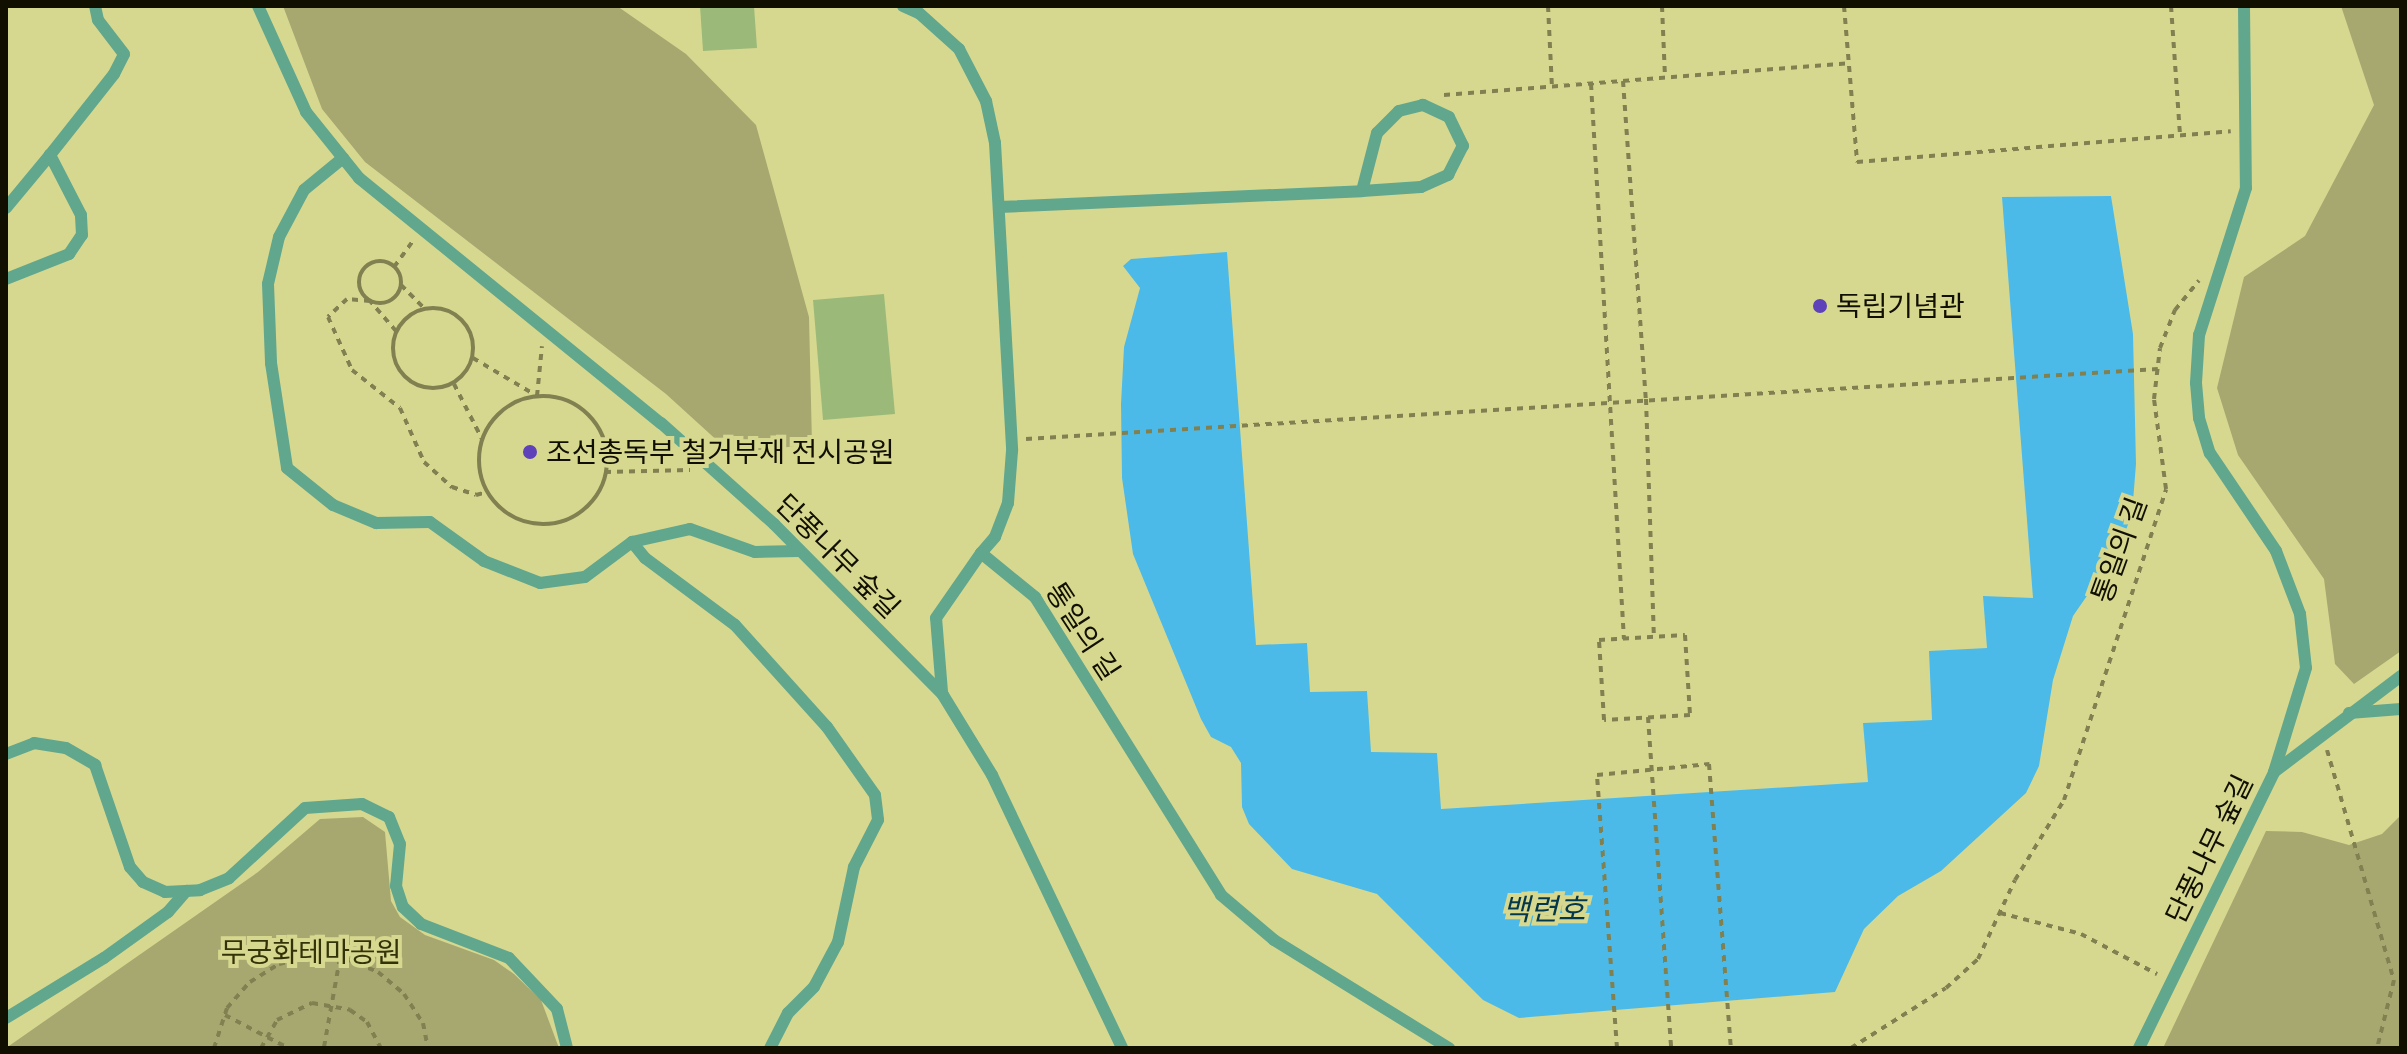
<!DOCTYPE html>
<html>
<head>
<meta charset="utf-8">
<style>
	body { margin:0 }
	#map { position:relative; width:2407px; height:1054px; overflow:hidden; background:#d7d88f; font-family:"Public Sans","Noto Sans KR",sans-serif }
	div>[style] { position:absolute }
	.green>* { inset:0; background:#a7a870 }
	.water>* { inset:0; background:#4cbae8 }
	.building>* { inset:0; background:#9bba79 }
	.path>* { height:4px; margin-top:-2px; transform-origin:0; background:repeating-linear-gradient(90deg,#808051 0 6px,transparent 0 12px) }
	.path>.ring { margin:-2px; padding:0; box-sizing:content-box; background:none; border:4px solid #808051; border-radius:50% }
	.lane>* { height:12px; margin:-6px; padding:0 6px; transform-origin:6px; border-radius:6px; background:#61a78e }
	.dots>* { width:22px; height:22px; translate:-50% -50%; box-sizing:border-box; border:4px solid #d7d88f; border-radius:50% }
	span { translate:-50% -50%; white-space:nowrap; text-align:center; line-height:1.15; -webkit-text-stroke:8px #d7d88f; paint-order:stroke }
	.poi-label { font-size:28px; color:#100f00 }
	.left { translate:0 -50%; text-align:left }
	.street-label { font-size:28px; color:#100f00 }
	.park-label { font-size:28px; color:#333309 }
	.water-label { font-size:30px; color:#05374a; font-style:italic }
	.frame { position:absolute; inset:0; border:8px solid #100f00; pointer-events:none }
</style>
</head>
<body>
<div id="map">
	<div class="green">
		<div style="clip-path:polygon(283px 6px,617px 6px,686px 54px,756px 125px,809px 317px,812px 444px,732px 454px,666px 394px,365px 162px,322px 109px)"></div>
		<div style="clip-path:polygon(2341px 6px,2401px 6px,2401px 651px,2354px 684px,2335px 664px,2324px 579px,2238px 455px,2217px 388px,2244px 277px,2305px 236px,2374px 105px)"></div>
		<div style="clip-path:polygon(2401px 815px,2401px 1048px,2163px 1048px,2266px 831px,2302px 832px,2349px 845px,2382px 834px)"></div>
		<div style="clip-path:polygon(363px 817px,385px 832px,391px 901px,400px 917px,425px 935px,494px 960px,514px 974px,541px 1000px,559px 1048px,6px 1048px,258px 872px,320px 819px)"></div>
	</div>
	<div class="water">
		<div style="clip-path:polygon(2111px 196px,2133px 334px,2136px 464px,2132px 514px,2118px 551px,2073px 616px,2053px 680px,2039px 766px,2026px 793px,1941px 871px,1898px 896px,1864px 929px,1835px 992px,1519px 1018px,1483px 1000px,1377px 894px,1292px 869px,1249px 824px,1242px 807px,1241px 763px,1231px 747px,1211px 737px,1201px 719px,1133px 554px,1122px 478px,1121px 404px,1124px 347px,1140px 288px,1123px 266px,1131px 259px,1227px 252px,1256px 645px,1307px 643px,1310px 692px,1367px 691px,1371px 752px,1437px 753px,1441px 809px,1868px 782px,1863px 723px,1932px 720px,1929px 651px,1987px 648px,1983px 596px,2033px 598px,2002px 197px)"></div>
	</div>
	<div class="building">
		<div style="clip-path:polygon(700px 6px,754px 6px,757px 48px,703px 51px)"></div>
		<div style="clip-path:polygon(884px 294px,895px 414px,823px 420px,813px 300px)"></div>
	</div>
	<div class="path">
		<div style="left:1548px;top:6px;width:81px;rotate:87.2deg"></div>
		<div style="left:1662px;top:6px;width:72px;rotate:87.6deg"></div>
		<div style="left:1844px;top:6px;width:157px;rotate:85.2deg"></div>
		<div style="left:1857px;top:162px;width:375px;rotate:-4.7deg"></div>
		<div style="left:2171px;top:6px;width:128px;rotate:86deg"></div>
		<div style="left:1623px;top:81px;width:319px;rotate:85.9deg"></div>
		<div style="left:1646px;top:399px;width:238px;rotate:88.1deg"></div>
		<div style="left:1591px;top:84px;width:556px;rotate:86.6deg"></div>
		<div style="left:1444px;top:95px;width:406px;rotate:-4.5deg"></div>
		<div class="ring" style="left:359px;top:261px;width:38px;height:38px"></div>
		<div style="left:394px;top:267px;width:31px;rotate:-54deg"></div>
		<div style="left:401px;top:285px;width:34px;rotate:45deg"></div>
		<div class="ring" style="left:393px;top:308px;width:76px;height:76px"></div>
		<div style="left:396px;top:331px;width:40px;rotate:-131deg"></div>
		<div style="left:370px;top:301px;width:23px;rotate:-175deg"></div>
		<div style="left:347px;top:299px;width:26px;rotate:137deg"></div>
		<div style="left:328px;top:317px;width:58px;rotate:65.6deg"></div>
		<div style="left:352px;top:370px;width:61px;rotate:38.4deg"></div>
		<div style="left:400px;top:408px;width:59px;rotate:66deg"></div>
		<div style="left:424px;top:462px;width:38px;rotate:42deg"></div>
		<div style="left:452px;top:487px;width:25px;rotate:18deg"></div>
		<div style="left:476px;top:495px;width:11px;rotate:-15deg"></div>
		<div style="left:473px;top:358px;width:74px;rotate:30.7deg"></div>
		<div style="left:537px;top:396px;width:50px;rotate:-84.3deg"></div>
		<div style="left:454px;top:384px;width:62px;rotate:63deg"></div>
		<div class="ring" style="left:479px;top:396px;width:124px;height:124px"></div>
		<div style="left:1026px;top:439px;width:1134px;rotate:-3.54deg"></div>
		<div style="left:605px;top:472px;width:85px;rotate:-1.3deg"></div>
		<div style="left:1685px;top:635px;width:80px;rotate:86.4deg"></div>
		<div style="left:1690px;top:715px;width:86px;rotate:176.7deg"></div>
		<div style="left:1604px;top:720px;width:80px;rotate:-93.6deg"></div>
		<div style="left:1599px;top:640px;width:86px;rotate:-3.3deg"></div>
		<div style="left:1648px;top:717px;width:332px;rotate:86deg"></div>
		<div style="left:2327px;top:750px;width:240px;rotate:73.8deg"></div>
		<div style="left:2394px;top:980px;width:70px;rotate:104deg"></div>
		<div style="left:2000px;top:913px;width:84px;rotate:14.5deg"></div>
		<div style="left:2081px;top:934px;width:86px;rotate:27.8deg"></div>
		<div style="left:225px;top:1015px;width:71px;rotate:27.6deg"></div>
		<div style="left:324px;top:1047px;width:90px;rotate:-79.8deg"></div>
		<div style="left:214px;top:1048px;width:42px;rotate:-72deg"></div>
		<div style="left:227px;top:1008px;width:35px;rotate:-49deg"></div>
		<div style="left:250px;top:982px;width:34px;rotate:-32deg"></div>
		<div style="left:279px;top:964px;width:34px;rotate:-14deg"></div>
		<div style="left:312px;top:956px;width:34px;rotate:5deg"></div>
		<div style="left:346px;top:959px;width:35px;rotate:22deg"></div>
		<div style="left:378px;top:972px;width:34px;rotate:40deg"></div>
		<div style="left:404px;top:994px;width:35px;rotate:57deg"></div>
		<div style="left:423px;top:1023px;width:25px;rotate:79deg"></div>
		<div style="left:261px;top:1048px;width:32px;rotate:-60deg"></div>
		<div style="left:277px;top:1020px;width:39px;rotate:-26deg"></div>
		<div style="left:312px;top:1003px;width:39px;rotate:10deg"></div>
		<div style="left:350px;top:1010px;width:21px;rotate:35deg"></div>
		<div style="left:367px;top:1022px;width:30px;rotate:62deg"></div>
		<div style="left:1617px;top:1048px;width:274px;rotate:-94.2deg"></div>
		<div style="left:1597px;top:775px;width:113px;rotate:-5.6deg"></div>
		<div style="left:1709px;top:764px;width:285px;rotate:85.6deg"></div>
		<div style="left:1851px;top:1048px;width:112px;rotate:-32.3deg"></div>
		<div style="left:1946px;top:988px;width:43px;rotate:-42.2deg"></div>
		<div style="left:1978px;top:959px;width:87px;rotate:-64.9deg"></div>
		<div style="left:2015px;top:880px;width:94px;rotate:-58.5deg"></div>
		<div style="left:2064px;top:800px;width:327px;rotate:-71.8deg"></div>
		<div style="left:2166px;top:489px;width:91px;rotate:-97.6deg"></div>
		<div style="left:2154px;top:399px;width:51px;rotate:-83.3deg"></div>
		<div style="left:2160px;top:348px;width:41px;rotate:-68.5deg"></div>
		<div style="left:2175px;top:310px;width:38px;rotate:-51deg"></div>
	</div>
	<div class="lane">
		<div style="left:258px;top:6px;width:116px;rotate:65.6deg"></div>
		<div style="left:306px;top:112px;width:85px;rotate:51.2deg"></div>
		<div style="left:359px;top:178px;width:389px;rotate:39.1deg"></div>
		<div style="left:661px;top:423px;width:152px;rotate:41.8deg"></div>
		<div style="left:774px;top:524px;width:240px;rotate:45.3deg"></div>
		<div style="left:943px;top:695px;width:94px;rotate:58.5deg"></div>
		<div style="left:992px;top:775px;width:302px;rotate:64.5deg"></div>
		<div style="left:903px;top:6px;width:17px;rotate:24deg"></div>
		<div style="left:919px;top:13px;width:54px;rotate:42deg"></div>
		<div style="left:959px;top:49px;width:59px;rotate:62.6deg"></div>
		<div style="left:986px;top:101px;width:43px;rotate:77.9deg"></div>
		<div style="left:995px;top:143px;width:308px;rotate:86.8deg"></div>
		<div style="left:1012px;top:451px;width:52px;rotate:94.4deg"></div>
		<div style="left:1008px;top:503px;width:36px;rotate:111deg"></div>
		<div style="left:995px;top:537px;width:21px;rotate:131deg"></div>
		<div style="left:981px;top:553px;width:70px;rotate:39.2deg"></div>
		<div style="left:1035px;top:597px;width:351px;rotate:58deg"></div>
		<div style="left:1221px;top:895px;width:70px;rotate:40.3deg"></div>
		<div style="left:1274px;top:940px;width:206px;rotate:31.7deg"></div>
		<div style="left:2244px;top:6px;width:182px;rotate:89.4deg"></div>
		<div style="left:2246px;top:188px;width:154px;rotate:107.7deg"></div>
		<div style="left:2199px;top:335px;width:48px;rotate:93.6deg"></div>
		<div style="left:2196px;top:383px;width:35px;rotate:85deg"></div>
		<div style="left:2199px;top:418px;width:37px;rotate:73deg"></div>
		<div style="left:2210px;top:453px;width:118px;rotate:56deg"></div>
		<div style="left:2276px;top:551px;width:67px;rotate:69.1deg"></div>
		<div style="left:2300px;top:614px;width:54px;rotate:83.7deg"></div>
		<div style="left:2306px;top:668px;width:109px;rotate:107.1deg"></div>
		<div style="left:343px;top:158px;width:50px;rotate:140.6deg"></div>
		<div style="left:304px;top:190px;width:53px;rotate:118deg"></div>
		<div style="left:279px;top:237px;width:48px;rotate:103.2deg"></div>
		<div style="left:268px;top:284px;width:79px;rotate:87.8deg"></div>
		<div style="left:271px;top:363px;width:106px;rotate:81.3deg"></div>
		<div style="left:287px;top:468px;width:59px;rotate:38.8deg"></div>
		<div style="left:333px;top:505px;width:47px;rotate:22.7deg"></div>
		<div style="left:376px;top:523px;width:54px;rotate:-1.1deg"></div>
		<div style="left:430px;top:522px;width:67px;rotate:35.8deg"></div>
		<div style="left:484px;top:561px;width:60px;rotate:21.4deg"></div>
		<div style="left:540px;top:583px;width:45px;rotate:-7.6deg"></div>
		<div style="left:585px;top:577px;width:59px;rotate:-36.7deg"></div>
		<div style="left:632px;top:542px;width:59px;rotate:-12.6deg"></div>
		<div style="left:690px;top:529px;width:69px;rotate:19.5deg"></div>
		<div style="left:755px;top:552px;width:44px;rotate:-1.3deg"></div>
		<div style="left:999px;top:207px;width:363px;rotate:-2.5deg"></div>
		<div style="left:1362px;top:191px;width:59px;rotate:-3.9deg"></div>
		<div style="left:1421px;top:187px;width:30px;rotate:-24deg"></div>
		<div style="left:1448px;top:175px;width:33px;rotate:-63deg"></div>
		<div style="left:1463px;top:146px;width:32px;rotate:-116deg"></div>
		<div style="left:1449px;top:117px;width:29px;rotate:-155deg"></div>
		<div style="left:1423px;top:105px;width:25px;rotate:166deg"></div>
		<div style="left:1399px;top:111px;width:31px;rotate:135deg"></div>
		<div style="left:1377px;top:133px;width:60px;rotate:104.5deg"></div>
		<div style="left:6px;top:208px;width:69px;rotate:-50.3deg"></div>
		<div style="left:6px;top:279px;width:68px;rotate:-21.6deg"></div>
		<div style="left:69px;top:254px;width:23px;rotate:-56deg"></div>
		<div style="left:82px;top:235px;width:20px;rotate:-93deg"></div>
		<div style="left:81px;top:215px;width:68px;rotate:-117.3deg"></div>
		<div style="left:50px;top:155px;width:103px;rotate:-51.7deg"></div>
		<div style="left:114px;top:74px;width:22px;rotate:-63deg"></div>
		<div style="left:124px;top:54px;width:43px;rotate:-127.4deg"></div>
		<div style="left:98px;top:20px;width:14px;rotate:-102deg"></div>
		<div style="left:632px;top:542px;width:21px;rotate:51deg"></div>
		<div style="left:645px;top:558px;width:112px;rotate:36.7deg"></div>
		<div style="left:735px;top:625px;width:137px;rotate:48deg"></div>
		<div style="left:827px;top:727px;width:83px;rotate:54.8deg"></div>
		<div style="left:875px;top:795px;width:25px;rotate:83deg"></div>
		<div style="left:878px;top:820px;width:53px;rotate:117.1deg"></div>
		<div style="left:854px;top:867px;width:77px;rotate:102deg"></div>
		<div style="left:838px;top:942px;width:51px;rotate:118.1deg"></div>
		<div style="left:814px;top:987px;width:37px;rotate:135deg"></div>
		<div style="left:788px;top:1013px;width:39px;rotate:117deg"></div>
		<div style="left:942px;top:692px;width:74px;rotate:-94.6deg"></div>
		<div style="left:936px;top:618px;width:79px;rotate:-55.3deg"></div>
		<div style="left:2349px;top:713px;width:52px;rotate:-4.4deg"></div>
		<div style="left:6px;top:754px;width:30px;rotate:-21deg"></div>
		<div style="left:34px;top:743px;width:32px;rotate:9deg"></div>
		<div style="left:66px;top:748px;width:34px;rotate:30deg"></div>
		<div style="left:95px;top:765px;width:108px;rotate:71.1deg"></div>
		<div style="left:130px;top:867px;width:20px;rotate:49deg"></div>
		<div style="left:143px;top:882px;width:24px;rotate:24deg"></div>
		<div style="left:165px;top:892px;width:35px;rotate:-3deg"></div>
		<div style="left:200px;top:890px;width:31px;rotate:-22deg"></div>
		<div style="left:229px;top:878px;width:103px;rotate:-42.6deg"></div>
		<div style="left:305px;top:808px;width:57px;rotate:-4deg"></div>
		<div style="left:362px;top:804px;width:30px;rotate:26deg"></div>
		<div style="left:389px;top:817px;width:29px;rotate:68deg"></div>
		<div style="left:400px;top:844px;width:42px;rotate:95.4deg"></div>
		<div style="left:396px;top:886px;width:22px;rotate:72deg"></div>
		<div style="left:403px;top:907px;width:25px;rotate:43deg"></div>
		<div style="left:421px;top:924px;width:94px;rotate:21.1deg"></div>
		<div style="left:509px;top:958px;width:70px;rotate:46.7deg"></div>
		<div style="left:557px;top:1009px;width:40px;rotate:75.6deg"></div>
		<div style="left:6px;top:1018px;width:115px;rotate:-31.5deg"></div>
		<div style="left:104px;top:958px;width:79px;rotate:-35.7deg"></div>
		<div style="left:168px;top:912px;width:28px;rotate:-49deg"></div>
		<div style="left:2139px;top:1048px;width:307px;rotate:-63.9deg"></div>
		<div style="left:2274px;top:772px;width:159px;rotate:-37.1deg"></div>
	</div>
	<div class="dots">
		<div style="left:1820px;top:306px;background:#5f41b9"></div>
		<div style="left:530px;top:452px;background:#5f41b9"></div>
	</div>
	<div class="poi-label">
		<span class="left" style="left:1836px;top:306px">독립기념관</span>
		<span class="left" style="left:546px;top:452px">조선총독부 철거부재 전시공원</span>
	</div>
	<div class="street-label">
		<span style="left:2119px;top:550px;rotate:-70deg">통일의 길</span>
		<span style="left:838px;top:556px;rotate:45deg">단풍나무 숲길</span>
		<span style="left:1083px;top:631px;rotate:57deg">통일의 길</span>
		<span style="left:2209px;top:849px;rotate:-64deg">단풍나무 숲길</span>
	</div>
	<div class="park-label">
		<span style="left:311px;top:952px">무궁화테마공원</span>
	</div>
	<div class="water-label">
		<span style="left:1544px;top:909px">백련호</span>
	</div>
	<div class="frame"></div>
</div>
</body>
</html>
